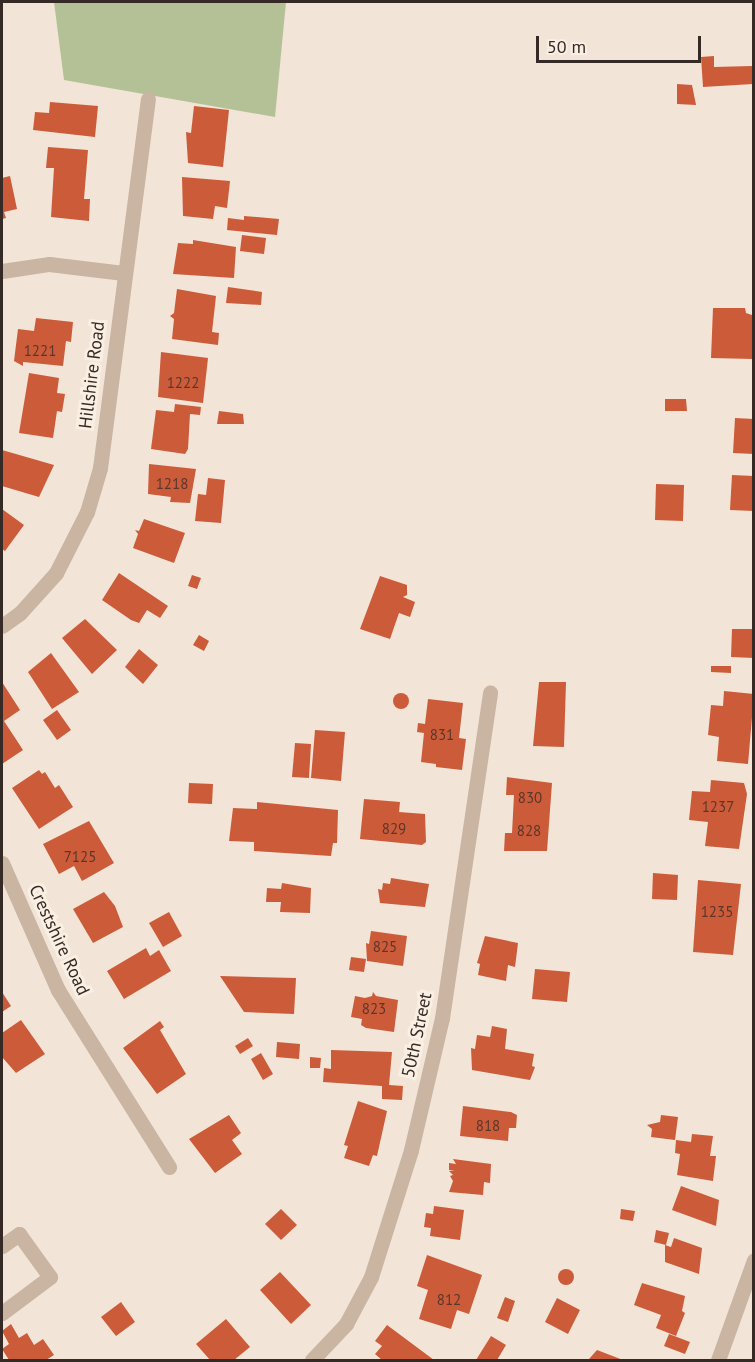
<!DOCTYPE html>
<html>
<head>
<meta charset="utf-8">
<style>
	body { margin:0 }
	#map { position:relative; width:755px; height:1362px; overflow:hidden; background:#f2e4d6; font-family:"PT Sans",sans-serif }
	div>[style] { position:absolute }
	.green>* { inset:0; background:#b4c196 }
	.building>* { inset:0; background:#cc5b3a }
	.round { border-radius:50% }
	.minor>* { height:15px; margin:-7.5px; padding:0 7.5px; transform-origin:7.5px; border-radius:7.5px; background:#cab4a2 }
	span { translate:-50% -50%; white-space:nowrap; text-align:center; line-height:1.15; -webkit-text-stroke:6px #faefe3; paint-order:stroke }
	.number-label { font-size:15px; color:#5b362a }
	.number-label span { -webkit-text-stroke-width:0 }
	.street-label { font-size:18px; color:#352a25 }
	.frame { position:absolute; inset:0; border:3px solid #352a25; pointer-events:none }
	.scale { position:absolute; left:536px; top:36px; width:165px; height:27px; box-sizing:border-box; border:3px solid #352a25; border-top:0; padding-left:8px; font-size:18px; line-height:21px; white-space:nowrap; color:#352a25; -webkit-text-stroke:4px #faefe3; paint-order:stroke }
</style>
</head>
<body>
<div id="map">
	<div class="green">
		<div style="clip-path:polygon(54px 2px,286px 2px,275px 117px,64px 80px)"></div>
	</div>
	<div class="building">
		<div style="clip-path:polygon(714px 56px,714px 67px,752px 66px,753px 84px,703px 87px,701px 57px)"></div>
		<div style="clip-path:polygon(677px 84px,692px 85px,696px 105px,677px 104px)"></div>
		<div style="clip-path:polygon(50px 102px,98px 106px,95px 137px,33px 130px,35px 112px,49px 113px)"></div>
		<div style="clip-path:polygon(194px 106px,229px 110px,223px 167px,188px 163px,186px 132px,191px 133px)"></div>
		<div style="clip-path:polygon(48px 147px,88px 150px,84px 199px,90px 199px,89px 221px,51px 217px,54px 168px,46px 168px)"></div>
		<div style="clip-path:polygon(10px 176px,17px 209px,4px 212px,6px 218px,2px 219px,2px 178px)"></div>
		<div style="clip-path:polygon(182px 177px,230px 181px,227px 208px,215px 206px,213px 219px,183px 216px)"></div>
		<div style="clip-path:polygon(244px 216px,279px 219px,277px 235px,227px 230px,228px 218px,244px 220px)"></div>
		<div style="clip-path:polygon(242px 235px,266px 238px,264px 254px,240px 251px)"></div>
		<div style="clip-path:polygon(193px 240px,236px 247px,234px 278px,173px 274px,178px 243px,193px 244px)"></div>
		<div style="clip-path:polygon(228px 287px,262px 292px,261px 305px,226px 303px)"></div>
		<div style="clip-path:polygon(177px 289px,216px 296px,212px 332px,219px 333px,218px 345px,172px 339px,174px 319px,170px 316px,174px 313px)"></div>
		<div style="clip-path:polygon(713px 308px,745px 308px,746px 313px,752px 315px,754px 359px,711px 358px)"></div>
		<div style="clip-path:polygon(36px 318px,73px 322px,71px 342px,66px 341px,63px 366px,23px 362px,23px 366px,14px 361px,18px 329px,34px 331px)"></div>
		<div style="clip-path:polygon(161px 352px,208px 358px,203px 403px,158px 397px)"></div>
		<div style="clip-path:polygon(29px 373px,59px 378px,57px 393px,65px 394px,62px 412px,57px 411px,53px 438px,19px 433px)"></div>
		<div style="clip-path:polygon(665px 399px,686px 399px,687px 411px,665px 411px)"></div>
		<div style="clip-path:polygon(175px 404px,201px 407px,200px 415px,190px 414px,188px 449px,185px 454px,151px 449px,156px 410px,174px 412px)"></div>
		<div style="clip-path:polygon(219px 411px,243px 414px,244px 424px,217px 424px)"></div>
		<div style="clip-path:polygon(735px 418px,754px 419px,754px 454px,733px 453px)"></div>
		<div style="clip-path:polygon(2px 450px,54px 465px,39px 497px,2px 486px)"></div>
		<div style="clip-path:polygon(149px 464px,196px 469px,190px 503px,170px 502px,171px 497px,148px 494px)"></div>
		<div style="clip-path:polygon(732px 475px,754px 476px,754px 511px,730px 510px)"></div>
		<div style="clip-path:polygon(208px 478px,225px 480px,221px 523px,195px 521px,198px 494px,206px 495px)"></div>
		<div style="clip-path:polygon(656px 484px,684px 485px,683px 521px,655px 520px)"></div>
		<div style="clip-path:polygon(2px 509px,24px 525px,5px 551px,2px 549px)"></div>
		<div style="clip-path:polygon(144px 519px,185px 533px,174px 563px,133px 548px,138px 534px,135px 530px,139px 531px)"></div>
		<div style="clip-path:polygon(119px 573px,168px 606px,160px 618px,147px 610px,139px 623px,131px 620px,102px 600px)"></div>
		<div style="clip-path:polygon(192px 575px,201px 578px,197px 589px,188px 586px)"></div>
		<div style="clip-path:polygon(380px 576px,407px 585px,407px 595px,403px 597px,415px 602px,410px 617px,399px 613px,390px 639px,360px 629px)"></div>
		<div style="clip-path:polygon(85px 619px,117px 650px,92px 674px,62px 638px)"></div>
		<div style="clip-path:polygon(732px 629px,754px 629px,754px 658px,731px 657px)"></div>
		<div style="clip-path:polygon(199px 635px,209px 641px,204px 651px,193px 645px)"></div>
		<div style="clip-path:polygon(139px 649px,158px 665px,143px 684px,125px 667px)"></div>
		<div style="clip-path:polygon(51px 653px,79px 692px,52px 709px,28px 672px)"></div>
		<div style="clip-path:polygon(711px 666px,731px 666px,731px 673px,711px 672px)"></div>
		<div style="clip-path:polygon(2px 682px,20px 710px,4px 721px,23px 750px,2px 764px)"></div>
		<div style="clip-path:polygon(539px 682px,566px 682px,564px 747px,533px 746px)"></div>
		<div style="clip-path:polygon(724px 691px,754px 694px,748px 764px,717px 761px,719px 737px,708px 735px,711px 705px,723px 706px)"></div>
		<div class="round" style="left:393px;top:693px;width:16px;height:16px"></div>
		<div style="clip-path:polygon(428px 699px,463px 703px,459px 738px,466px 739px,462px 770px,436px 767px,436px 761px,436px 764px,421px 762px,424px 733px,417px 732px,418px 723px,425px 724px)"></div>
		<div style="clip-path:polygon(57px 710px,71px 730px,57px 740px,43px 720px)"></div>
		<div style="clip-path:polygon(315px 730px,345px 732px,341px 781px,311px 778px)"></div>
		<div style="clip-path:polygon(295px 743px,311px 744px,309px 778px,292px 777px)"></div>
		<div style="clip-path:polygon(39px 770px,42px 774px,45px 772px,55px 788px,59px 785px,73px 807px,39px 829px,12px 788px)"></div>
		<div style="clip-path:polygon(507px 777px,552px 783px,547px 851px,504px 851px,505px 833px,512px 833px,514px 795px,506px 795px)"></div>
		<div style="clip-path:polygon(711px 780px,744px 783px,747px 794px,739px 849px,705px 846px,708px 822px,689px 820px,692px 791px,710px 792px)"></div>
		<div style="clip-path:polygon(189px 783px,213px 784px,212px 804px,188px 803px)"></div>
		<div style="clip-path:polygon(364px 799px,400px 802px,399px 812px,425px 814px,426px 842px,422px 845px,360px 839px)"></div>
		<div style="clip-path:polygon(257px 802px,338px 810px,337px 843px,333px 843px,331px 856px,254px 851px,254px 842px,229px 841px,233px 808px,257px 809px)"></div>
		<div style="clip-path:polygon(89px 821px,114px 863px,82px 881px,74px 866px,59px 874px,43px 844px)"></div>
		<div style="clip-path:polygon(653px 873px,678px 875px,677px 900px,652px 899px)"></div>
		<div style="clip-path:polygon(391px 878px,429px 884px,425px 907px,380px 903px,378px 889px,382px 890px,383px 883px,390px 884px)"></div>
		<div style="clip-path:polygon(698px 880px,741px 884px,733px 955px,693px 952px)"></div>
		<div style="clip-path:polygon(282px 883px,311px 888px,310px 913px,280px 912px,281px 902px,266px 902px,267px 888px,281px 889px)"></div>
		<div style="clip-path:polygon(104px 892px,115px 906px,123px 927px,93px 943px,73px 909px)"></div>
		<div style="clip-path:polygon(169px 912px,182px 936px,163px 947px,149px 923px)"></div>
		<div style="clip-path:polygon(371px 931px,407px 936px,403px 966px,367px 961px,366px 943px,369px 944px)"></div>
		<div style="clip-path:polygon(485px 936px,518px 943px,515px 967px,508px 965px,506px 981px,478px 975px,480px 964px,477px 963px)"></div>
		<div style="clip-path:polygon(146px 948px,150px 956px,159px 950px,171px 971px,124px 999px,107px 971px)"></div>
		<div style="clip-path:polygon(351px 957px,366px 959px,364px 972px,349px 970px)"></div>
		<div style="clip-path:polygon(535px 969px,570px 972px,567px 1002px,532px 999px)"></div>
		<div style="clip-path:polygon(220px 976px,296px 978px,294px 1014px,244px 1012px)"></div>
		<div style="clip-path:polygon(2px 992px,11px 1006px,2px 1012px)"></div>
		<div style="clip-path:polygon(373px 992px,376px 996px,398px 1000px,394px 1032px,366px 1028px,361px 1025px,362px 1019px,351px 1017px,355px 996px,365px 998px,372px 996px)"></div>
		<div style="clip-path:polygon(21px 1020px,45px 1054px,16px 1073px,2px 1057px,2px 1033px)"></div>
		<div style="clip-path:polygon(160px 1021px,164px 1027px,160px 1030px,186px 1074px,157px 1094px,123px 1048px)"></div>
		<div style="clip-path:polygon(492px 1026px,507px 1029px,505px 1049px,534px 1054px,532px 1066px,535px 1067px,530px 1080px,472px 1070px,471px 1048px,475px 1049px,477px 1035px,490px 1037px)"></div>
		<div style="clip-path:polygon(248px 1038px,253px 1046px,240px 1054px,235px 1046px)"></div>
		<div style="clip-path:polygon(277px 1042px,300px 1044px,299px 1059px,276px 1057px)"></div>
		<div style="clip-path:polygon(331px 1050px,392px 1052px,389px 1085px,403px 1086px,402px 1100px,382px 1099px,382px 1086px,323px 1082px,324px 1068px,331px 1069px)"></div>
		<div style="clip-path:polygon(261px 1053px,273px 1074px,263px 1080px,251px 1059px)"></div>
		<div style="clip-path:polygon(310px 1057px,321px 1058px,320px 1068px,310px 1068px)"></div>
		<div style="clip-path:polygon(358px 1101px,387px 1111px,377px 1156px,373px 1155px,369px 1166px,344px 1158px,348px 1146px,344px 1145px)"></div>
		<div style="clip-path:polygon(463px 1106px,511px 1112px,517px 1115px,516px 1128px,509px 1128px,508px 1141px,460px 1136px)"></div>
		<div style="clip-path:polygon(229px 1115px,241px 1133px,232px 1140px,242px 1154px,215px 1173px,189px 1139px)"></div>
		<div style="clip-path:polygon(661px 1115px,678px 1117px,675px 1140px,651px 1137px,652px 1129px,647px 1125px,660px 1122px)"></div>
		<div style="clip-path:polygon(692px 1134px,713px 1136px,710px 1156px,716px 1156px,713px 1181px,677px 1175px,680px 1154px,675px 1153px,676px 1140px,691px 1142px)"></div>
		<div style="clip-path:polygon(453px 1159px,491px 1164px,490px 1183px,484px 1182px,483px 1195px,449px 1192px,453px 1181px,450px 1176px,453px 1175px,449px 1171px,455px 1170px,449px 1170px,449px 1163px,456px 1164px)"></div>
		<div style="clip-path:polygon(681px 1186px,719px 1200px,716px 1226px,672px 1210px)"></div>
		<div style="clip-path:polygon(434px 1206px,464px 1210px,460px 1240px,430px 1236px,431px 1228px,424px 1227px,426px 1213px,433px 1214px)"></div>
		<div style="clip-path:polygon(281px 1209px,297px 1225px,281px 1240px,265px 1224px)"></div>
		<div style="clip-path:polygon(621px 1209px,635px 1211px,633px 1221px,620px 1219px)"></div>
		<div style="clip-path:polygon(656px 1230px,669px 1233px,666px 1245px,654px 1242px)"></div>
		<div style="clip-path:polygon(674px 1238px,702px 1248px,699px 1274px,665px 1262px,665px 1245px,671px 1247px)"></div>
		<div style="clip-path:polygon(427px 1255px,482px 1275px,469px 1314px,457px 1310px,451px 1329px,419px 1319px,428px 1290px,417px 1286px)"></div>
		<div class="round" style="left:558px;top:1269px;width:16px;height:16px"></div>
		<div style="clip-path:polygon(280px 1272px,311px 1305px,291px 1324px,260px 1290px)"></div>
		<div style="clip-path:polygon(642px 1283px,685px 1296px,682px 1311px,685px 1313px,676px 1336px,656px 1328px,661px 1315px,634px 1305px)"></div>
		<div style="clip-path:polygon(505px 1297px,515px 1301px,508px 1322px,497px 1318px)"></div>
		<div style="clip-path:polygon(557px 1298px,580px 1310px,568px 1334px,545px 1322px)"></div>
		<div style="clip-path:polygon(121px 1302px,135px 1322px,116px 1336px,101px 1317px)"></div>
		<div style="clip-path:polygon(226px 1319px,250px 1347px,234px 1360px,210px 1360px,196px 1344px)"></div>
		<div style="clip-path:polygon(11px 1324px,19px 1338px,27px 1333px,34px 1345px,43px 1339px,54px 1355px,46px 1360px,9px 1360px,2px 1349px,9px 1344px,2px 1331px)"></div>
		<div style="clip-path:polygon(387px 1325px,434px 1360px,382px 1360px,375px 1354px,382px 1346px,375px 1341px)"></div>
		<div style="clip-path:polygon(669px 1334px,690px 1342px,685px 1354px,664px 1346px)"></div>
		<div style="clip-path:polygon(491px 1336px,506px 1345px,497px 1360px,476px 1360px)"></div>
		<div style="clip-path:polygon(597px 1350px,623px 1360px,589px 1359px)"></div>
	</div>
	<div class="minor">
		<div style="left:2px;top:271px;width:48px;rotate:-8.5deg"></div>
		<div style="left:49px;top:264px;width:75px;rotate:6.9deg"></div>
		<div style="left:2px;top:626px;width:22px;rotate:-36deg"></div>
		<div style="left:20px;top:613px;width:54px;rotate:-48deg"></div>
		<div style="left:56px;top:573px;width:68px;rotate:-63.1deg"></div>
		<div style="left:87px;top:512px;width:46px;rotate:-73.5deg"></div>
		<div style="left:100px;top:468px;width:372px;rotate:-82.6deg"></div>
		<div style="left:2px;top:863px;width:139px;rotate:66.2deg"></div>
		<div style="left:58px;top:990px;width:209px;rotate:57.9deg"></div>
		<div style="left:2px;top:1246px;width:21px;rotate:-35deg"></div>
		<div style="left:19px;top:1234px;width:53px;rotate:54.2deg"></div>
		<div style="left:50px;top:1277px;width:60px;rotate:143.1deg"></div>
		<div style="left:312px;top:1360px;width:50px;rotate:-46.6deg"></div>
		<div style="left:346px;top:1324px;width:53px;rotate:-62deg"></div>
		<div style="left:371px;top:1277px;width:133px;rotate:-72.5deg"></div>
		<div style="left:411px;top:1150px;width:136px;rotate:-76.8deg"></div>
		<div style="left:442px;top:1018px;width:329px;rotate:-81.6deg"></div>
		<div style="left:718px;top:1360px;width:106px;rotate:-70.2deg"></div>
	</div>
	<div class="number-label">
		<span style="left:40px;top:351px">1221</span>
		<span style="left:183px;top:383px">1222</span>
		<span style="left:172px;top:484px">1218</span>
		<span style="left:442px;top:735px">831</span>
		<span style="left:530px;top:798px">830</span>
		<span style="left:718px;top:807px">1237</span>
		<span style="left:394px;top:829px">829</span>
		<span style="left:529px;top:831px">828</span>
		<span style="left:80px;top:857px">7125</span>
		<span style="left:717px;top:912px">1235</span>
		<span style="left:385px;top:947px">825</span>
		<span style="left:374px;top:1009px">823</span>
		<span style="left:488px;top:1126px">818</span>
		<span style="left:449px;top:1300px">812</span>
	</div>
	<div class="street-label">
		<span style="left:92px;top:375px;rotate:-83deg">Hillshire Road</span>
		<span style="left:59px;top:940px;rotate:65deg">Crestshire Road</span>
		<span style="left:417px;top:1035px;rotate:-78deg">50th Street</span>
	</div>
	<div class="frame"></div>
	<div class="scale">50 m</div>
</div>
</body>
</html>
